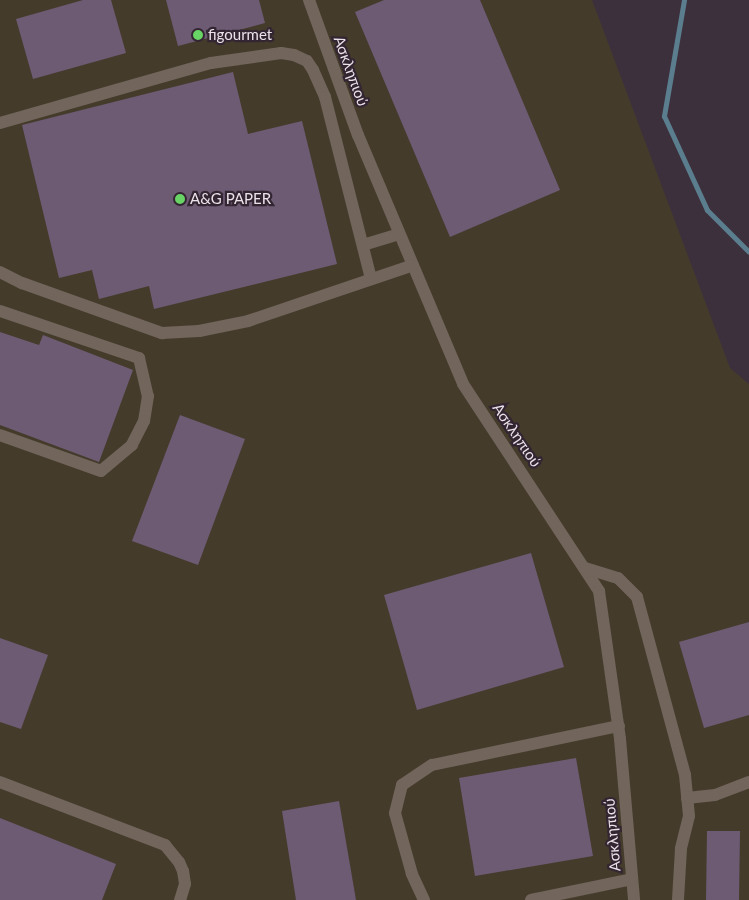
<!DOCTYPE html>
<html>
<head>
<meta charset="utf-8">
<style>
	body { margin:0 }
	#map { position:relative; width:749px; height:900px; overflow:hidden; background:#3d303d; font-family:Lato,sans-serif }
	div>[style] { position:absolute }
	.industrial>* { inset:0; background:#453b2b }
	.stream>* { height:5px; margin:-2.5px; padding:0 2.5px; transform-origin:2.5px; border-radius:2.5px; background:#5b7e8e }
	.building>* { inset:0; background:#6d5b74 }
	.minor>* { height:12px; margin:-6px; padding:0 6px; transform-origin:6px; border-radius:6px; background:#71655c }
	.dots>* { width:14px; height:14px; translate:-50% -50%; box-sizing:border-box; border:2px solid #332632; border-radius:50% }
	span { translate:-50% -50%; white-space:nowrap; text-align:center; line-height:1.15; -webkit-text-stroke:4.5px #332632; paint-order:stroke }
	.poi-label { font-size:15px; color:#ebe2ea }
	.left { translate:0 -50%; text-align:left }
	.street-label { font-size:15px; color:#ebe2ea }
</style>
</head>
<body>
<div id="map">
	<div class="industrial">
		<div style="clip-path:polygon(0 0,592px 0,730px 368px,749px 384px,749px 900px,0 900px)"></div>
	</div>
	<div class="stream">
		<div style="left:684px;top:0;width:118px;rotate:99.8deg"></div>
		<div style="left:664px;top:116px;width:103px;rotate:65.4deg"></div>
		<div style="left:707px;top:210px;width:59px;rotate:45deg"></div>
	</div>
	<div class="building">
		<div style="clip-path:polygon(83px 0,111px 0,126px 53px,33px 79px,16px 19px)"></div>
		<div style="clip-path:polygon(166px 0,259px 0,265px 23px,178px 46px)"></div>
		<div style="clip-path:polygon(384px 0,480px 0,560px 190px,450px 237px,355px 12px)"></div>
		<div style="clip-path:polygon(233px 72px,248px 134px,302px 121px,337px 264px,154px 309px,149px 286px,99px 299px,92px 270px,59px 278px,22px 125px)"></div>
		<div style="clip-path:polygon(0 332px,39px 345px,43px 335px,133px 370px,99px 462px,0 425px)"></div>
		<div style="clip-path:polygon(180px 415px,245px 439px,198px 565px,132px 541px)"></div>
		<div style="clip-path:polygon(531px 553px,564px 667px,417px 710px,384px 595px)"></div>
		<div style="clip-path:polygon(749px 622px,749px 715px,704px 728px,679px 642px)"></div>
		<div style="clip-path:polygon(0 638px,48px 655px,21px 729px,0 722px)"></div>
		<div style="clip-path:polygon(576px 758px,593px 856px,475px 876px,459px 778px)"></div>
		<div style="clip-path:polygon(339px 801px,356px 900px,296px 900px,282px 811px)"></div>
		<div style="clip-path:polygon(0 818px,116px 864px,102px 900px,0 900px)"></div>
		<div style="clip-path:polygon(707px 831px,740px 831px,739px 900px,706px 900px)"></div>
	</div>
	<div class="minor">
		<div style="left:309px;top:0;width:144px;rotate:70.1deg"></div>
		<div style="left:358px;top:135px;width:270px;rotate:67.1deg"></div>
		<div style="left:463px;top:384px;width:248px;rotate:56.7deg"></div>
		<div style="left:599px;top:591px;width:149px;rotate:81.9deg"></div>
		<div style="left:620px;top:739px;width:162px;rotate:85deg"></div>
		<div style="left:0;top:123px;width:219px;rotate:-15.9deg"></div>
		<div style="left:211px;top:63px;width:71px;rotate:-8.1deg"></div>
		<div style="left:281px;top:53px;width:13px;rotate:9deg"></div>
		<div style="left:294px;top:55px;width:14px;rotate:25deg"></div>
		<div style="left:307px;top:61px;width:11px;rotate:56deg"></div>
		<div style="left:313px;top:70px;width:30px;rotate:66deg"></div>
		<div style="left:325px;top:97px;width:188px;rotate:75.8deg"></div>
		<div style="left:363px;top:245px;width:38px;rotate:-17deg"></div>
		<div style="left:0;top:272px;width:25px;rotate:27deg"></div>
		<div style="left:22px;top:283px;width:149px;rotate:19.7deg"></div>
		<div style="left:162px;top:333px;width:37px;rotate:-3deg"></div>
		<div style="left:199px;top:331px;width:50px;rotate:-11.5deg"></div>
		<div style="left:248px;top:321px;width:174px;rotate:-18.7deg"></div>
		<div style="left:0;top:311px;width:147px;rotate:18.7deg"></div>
		<div style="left:139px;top:358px;width:39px;rotate:77deg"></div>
		<div style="left:148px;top:396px;width:25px;rotate:99deg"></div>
		<div style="left:144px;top:421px;width:27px;rotate:117deg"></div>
		<div style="left:132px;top:445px;width:40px;rotate:140deg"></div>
		<div style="left:101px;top:471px;width:107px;rotate:-160.4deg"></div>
		<div style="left:585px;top:568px;width:34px;rotate:17deg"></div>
		<div style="left:618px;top:578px;width:27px;rotate:45deg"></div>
		<div style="left:637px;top:597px;width:184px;rotate:74.9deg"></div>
		<div style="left:685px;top:775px;width:41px;rotate:84.4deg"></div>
		<div style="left:689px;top:816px;width:34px;rotate:104deg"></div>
		<div style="left:681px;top:849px;width:51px;rotate:93.4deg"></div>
		<div style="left:0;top:782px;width:177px;rotate:20.9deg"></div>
		<div style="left:165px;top:845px;width:22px;rotate:51deg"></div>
		<div style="left:179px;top:862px;width:10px;rotate:66deg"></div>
		<div style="left:183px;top:871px;width:13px;rotate:81deg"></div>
		<div style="left:185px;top:884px;width:17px;rotate:107deg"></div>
		<div style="left:687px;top:798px;width:28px;rotate:-6deg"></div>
		<div style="left:715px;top:795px;width:36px;rotate:-21deg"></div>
		<div style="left:424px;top:900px;width:29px;rotate:-115deg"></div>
		<div style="left:412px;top:874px;width:63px;rotate:-105.6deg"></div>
		<div style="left:395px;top:813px;width:29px;rotate:-76deg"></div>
		<div style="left:402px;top:785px;width:36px;rotate:-34deg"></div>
		<div style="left:432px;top:765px;width:191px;rotate:-11.8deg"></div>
		<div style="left:531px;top:900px;width:103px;rotate:-11.7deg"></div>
	</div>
	<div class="dots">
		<div style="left:198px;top:35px;background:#68d465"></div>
		<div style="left:180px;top:199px;background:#68d465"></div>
	</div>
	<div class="poi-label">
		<span class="left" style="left:208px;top:35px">figourmet</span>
		<span class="left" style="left:190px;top:199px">A&amp;G PAPER</span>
	</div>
	<div class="street-label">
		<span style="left:351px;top:71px;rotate:70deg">Ασκληπιού</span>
		<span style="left:517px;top:435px;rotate:56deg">Ασκληπιού</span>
		<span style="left:612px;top:835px;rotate:-95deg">Ασκληπιού</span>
	</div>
</div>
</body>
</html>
